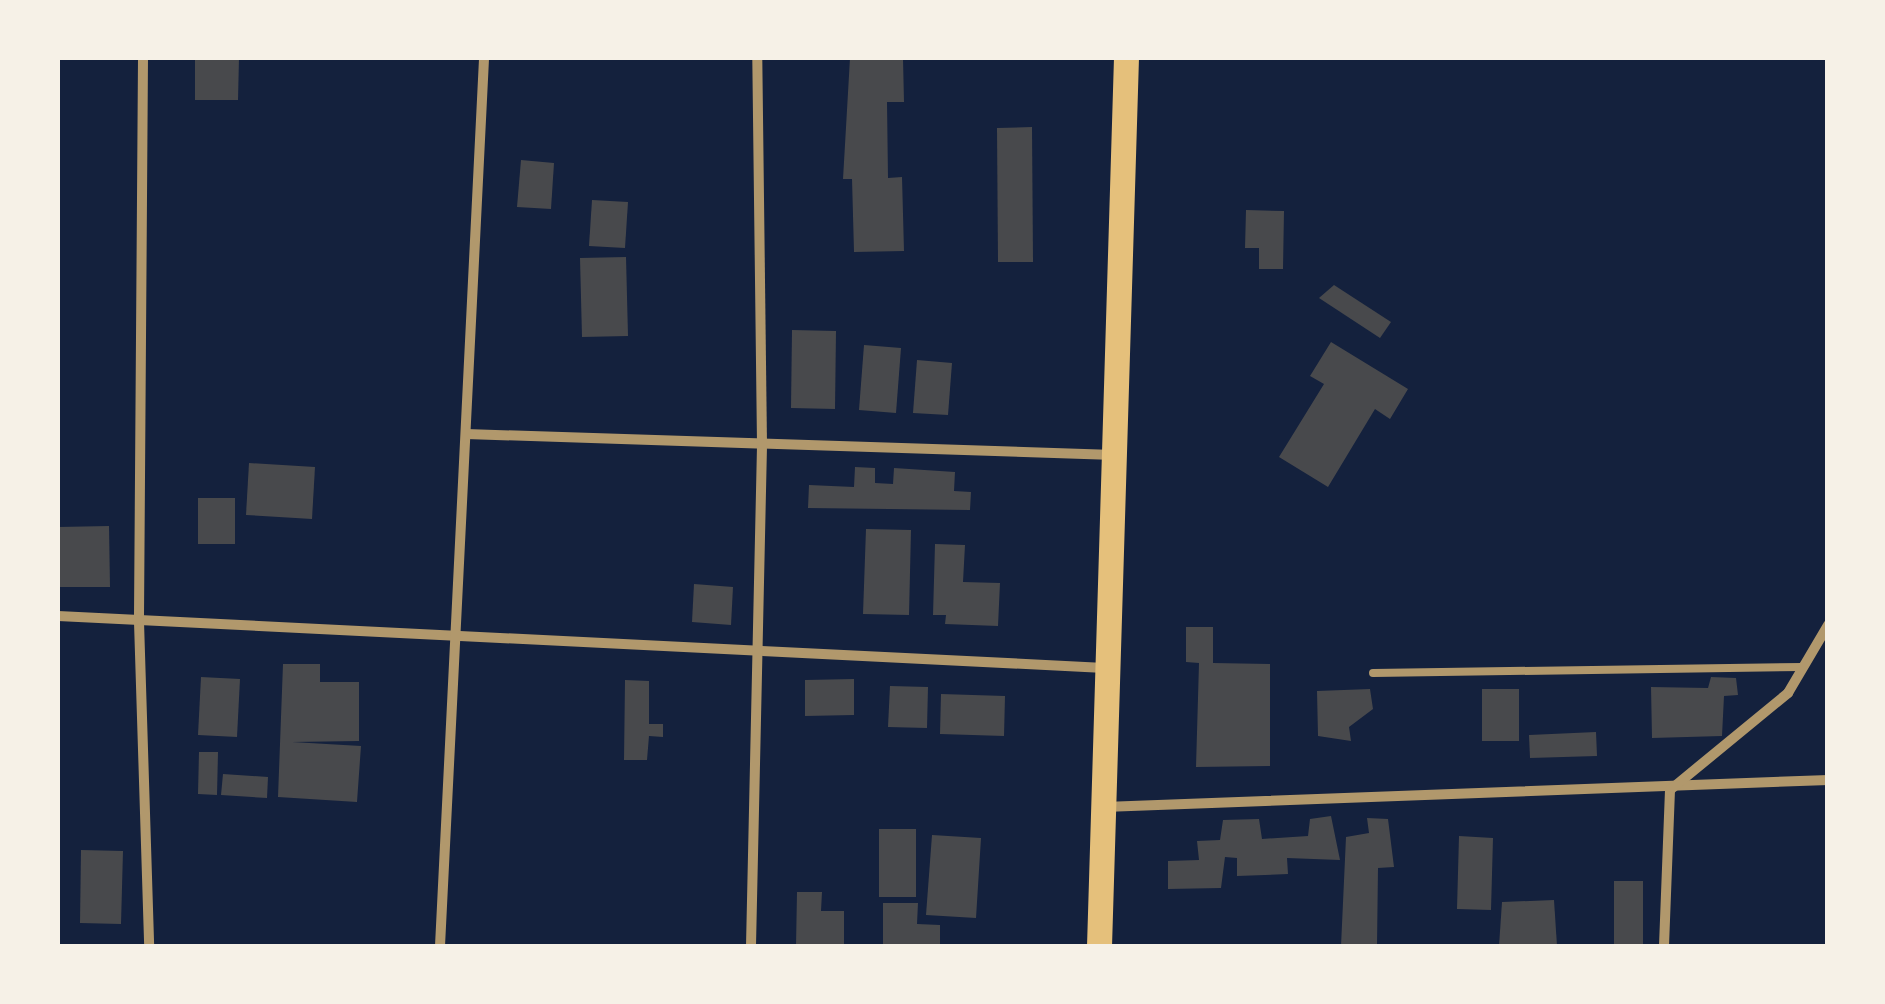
<!DOCTYPE html>
<html>
<head>
<meta charset="utf-8">
<style>
	body { margin:0 }
	#map { position:relative; width:1885px; height:1004px; overflow:hidden; background:#14213d; font-family:"Times New Roman",serif }
	div>[style] { position:absolute }
	.building>* { inset:0; background:#48494c }
	.service>* { height:8px; margin:-4px; padding:0 4px; transform-origin:4px; border-radius:4px; background:#b1986c }
	.minor>* { height:10px; margin:-5px; padding:0 5px; transform-origin:5px; border-radius:5px; background:#b1986c }
	.primary>* { height:25px; margin:-12.5px; padding:0 12.5px; transform-origin:12.5px; border-radius:12.5px; background:#e5c07b }
	span { translate:-50% -50%; white-space:nowrap; text-align:center; line-height:1.15; -webkit-text-stroke:8px #f6f1e7; paint-order:stroke }
	.frame { position:absolute; inset:0; border:60px solid #f6f1e7; pointer-events:none }
</style>
</head>
<body>
<div id="map">
	<div class="building">
		<div style="clip-path:polygon(195px 58px,239px 58px,238px 100px,195px 100px)"></div>
		<div style="clip-path:polygon(850px 58px,903px 58px,904px 102px,887px 102px,888px 178px,902px 177px,904px 251px,854px 252px,852px 179px,843px 179px)"></div>
		<div style="clip-path:polygon(1032px 127px,1033px 262px,998px 262px,997px 128px)"></div>
		<div style="clip-path:polygon(521px 160px,554px 163px,551px 209px,517px 207px)"></div>
		<div style="clip-path:polygon(592px 200px,628px 202px,625px 248px,589px 246px)"></div>
		<div style="clip-path:polygon(1246px 210px,1284px 211px,1283px 269px,1259px 269px,1259px 248px,1245px 248px)"></div>
		<div style="clip-path:polygon(626px 257px,628px 336px,582px 337px,580px 258px)"></div>
		<div style="clip-path:polygon(1334px 285px,1391px 322px,1380px 338px,1319px 298px)"></div>
		<div style="clip-path:polygon(792px 330px,836px 331px,835px 409px,791px 408px)"></div>
		<div style="clip-path:polygon(1331px 342px,1408px 389px,1390px 419px,1375px 409px,1328px 487px,1279px 457px,1324px 384px,1310px 376px)"></div>
		<div style="clip-path:polygon(864px 345px,901px 348px,896px 413px,859px 410px)"></div>
		<div style="clip-path:polygon(917px 360px,952px 363px,948px 415px,913px 413px)"></div>
		<div style="clip-path:polygon(249px 463px,315px 467px,312px 519px,246px 515px)"></div>
		<div style="clip-path:polygon(855px 467px,875px 468px,875px 483px,893px 484px,894px 468px,955px 472px,954px 491px,971px 492px,970px 510px,808px 508px,809px 485px,854px 487px)"></div>
		<div style="clip-path:polygon(198px 498px,235px 498px,235px 544px,198px 544px)"></div>
		<div style="clip-path:polygon(109px 526px,110px 587px,58px 587px,58px 527px)"></div>
		<div style="clip-path:polygon(866px 529px,911px 530px,909px 615px,863px 614px)"></div>
		<div style="clip-path:polygon(935px 544px,965px 545px,963px 582px,1000px 583px,998px 626px,945px 624px,946px 615px,933px 615px)"></div>
		<div style="clip-path:polygon(694px 584px,733px 587px,731px 625px,692px 622px)"></div>
		<div style="clip-path:polygon(1186px 627px,1213px 627px,1213px 663px,1270px 664px,1270px 766px,1196px 767px,1199px 663px,1186px 662px)"></div>
		<div style="clip-path:polygon(283px 664px,320px 664px,320px 682px,359px 682px,359px 741px,292px 742px,361px 746px,357px 802px,278px 797px)"></div>
		<div style="clip-path:polygon(201px 677px,240px 679px,237px 737px,198px 735px)"></div>
		<div style="clip-path:polygon(1711px 677px,1736px 678px,1738px 695px,1724px 696px,1722px 736px,1652px 738px,1651px 687px,1708px 688px)"></div>
		<div style="clip-path:polygon(854px 679px,854px 715px,805px 716px,805px 680px)"></div>
		<div style="clip-path:polygon(625px 680px,649px 681px,649px 724px,663px 724px,663px 737px,649px 736px,647px 760px,624px 760px)"></div>
		<div style="clip-path:polygon(890px 686px,928px 687px,927px 728px,888px 727px)"></div>
		<div style="clip-path:polygon(1370px 689px,1373px 709px,1349px 727px,1351px 741px,1318px 736px,1317px 691px)"></div>
		<div style="clip-path:polygon(1482px 689px,1519px 689px,1519px 741px,1482px 741px)"></div>
		<div style="clip-path:polygon(941px 694px,1005px 696px,1004px 736px,940px 734px)"></div>
		<div style="clip-path:polygon(1596px 732px,1597px 756px,1530px 758px,1529px 735px)"></div>
		<div style="clip-path:polygon(199px 752px,218px 752px,217px 795px,198px 794px)"></div>
		<div style="clip-path:polygon(223px 774px,268px 777px,267px 798px,221px 795px)"></div>
		<div style="clip-path:polygon(1331px 816px,1340px 860px,1287px 858px,1288px 874px,1237px 876px,1237px 858px,1225px 857px,1221px 888px,1168px 889px,1168px 861px,1199px 860px,1197px 841px,1220px 840px,1223px 820px,1259px 819px,1262px 839px,1308px 836px,1310px 819px)"></div>
		<div style="clip-path:polygon(1367px 818px,1388px 819px,1394px 867px,1378px 868px,1377px 946px,1341px 946px,1346px 837px,1369px 833px)"></div>
		<div style="clip-path:polygon(879px 829px,916px 829px,916px 897px,879px 897px)"></div>
		<div style="clip-path:polygon(932px 835px,981px 838px,976px 918px,926px 915px)"></div>
		<div style="clip-path:polygon(1459px 836px,1493px 838px,1491px 910px,1457px 909px)"></div>
		<div style="clip-path:polygon(81px 850px,123px 851px,121px 924px,80px 923px)"></div>
		<div style="clip-path:polygon(1614px 881px,1643px 881px,1643px 946px,1614px 946px)"></div>
		<div style="clip-path:polygon(797px 892px,822px 892px,821px 911px,844px 911px,844px 946px,796px 946px)"></div>
		<div style="clip-path:polygon(1554px 900px,1557px 946px,1499px 946px,1502px 902px)"></div>
		<div style="clip-path:polygon(883px 903px,918px 903px,917px 924px,940px 925px,940px 946px,883px 946px)"></div>
	</div>
	<div class="service">
		<div style="left:1373px;top:673px;width:430px;rotate:-0.8deg"></div>
	</div>
	<div class="minor">
		<div style="left:143px;top:58px;width:564px;rotate:90.41deg"></div>
		<div style="left:139px;top:622px;width:324px;rotate:88.2deg"></div>
		<div style="left:466px;top:434px;width:649px;rotate:1.85deg"></div>
		<div style="left:58px;top:616px;width:1048px;rotate:2.84deg"></div>
		<div style="left:1104px;top:807px;width:725px;rotate:-2.14deg"></div>
		<div style="left:440px;top:946px;width:889px;rotate:-87.16deg"></div>
		<div style="left:751px;top:946px;width:502px;rotate:-88.74deg"></div>
		<div style="left:762px;top:444px;width:386px;rotate:-90.7deg"></div>
		<div style="left:1664px;top:946px;width:156px;rotate:-87.8deg"></div>
		<div style="left:1670px;top:790px;width:153px;rotate:-39.4deg"></div>
		<div style="left:1788px;top:693px;width:79px;rotate:-59.5deg"></div>
	</div>
	<div class="primary">
		<div style="left:1099px;top:946px;width:888px;rotate:-88.26deg"></div>
	</div>
	<div class="frame"></div>
</div>
</body>
</html>
